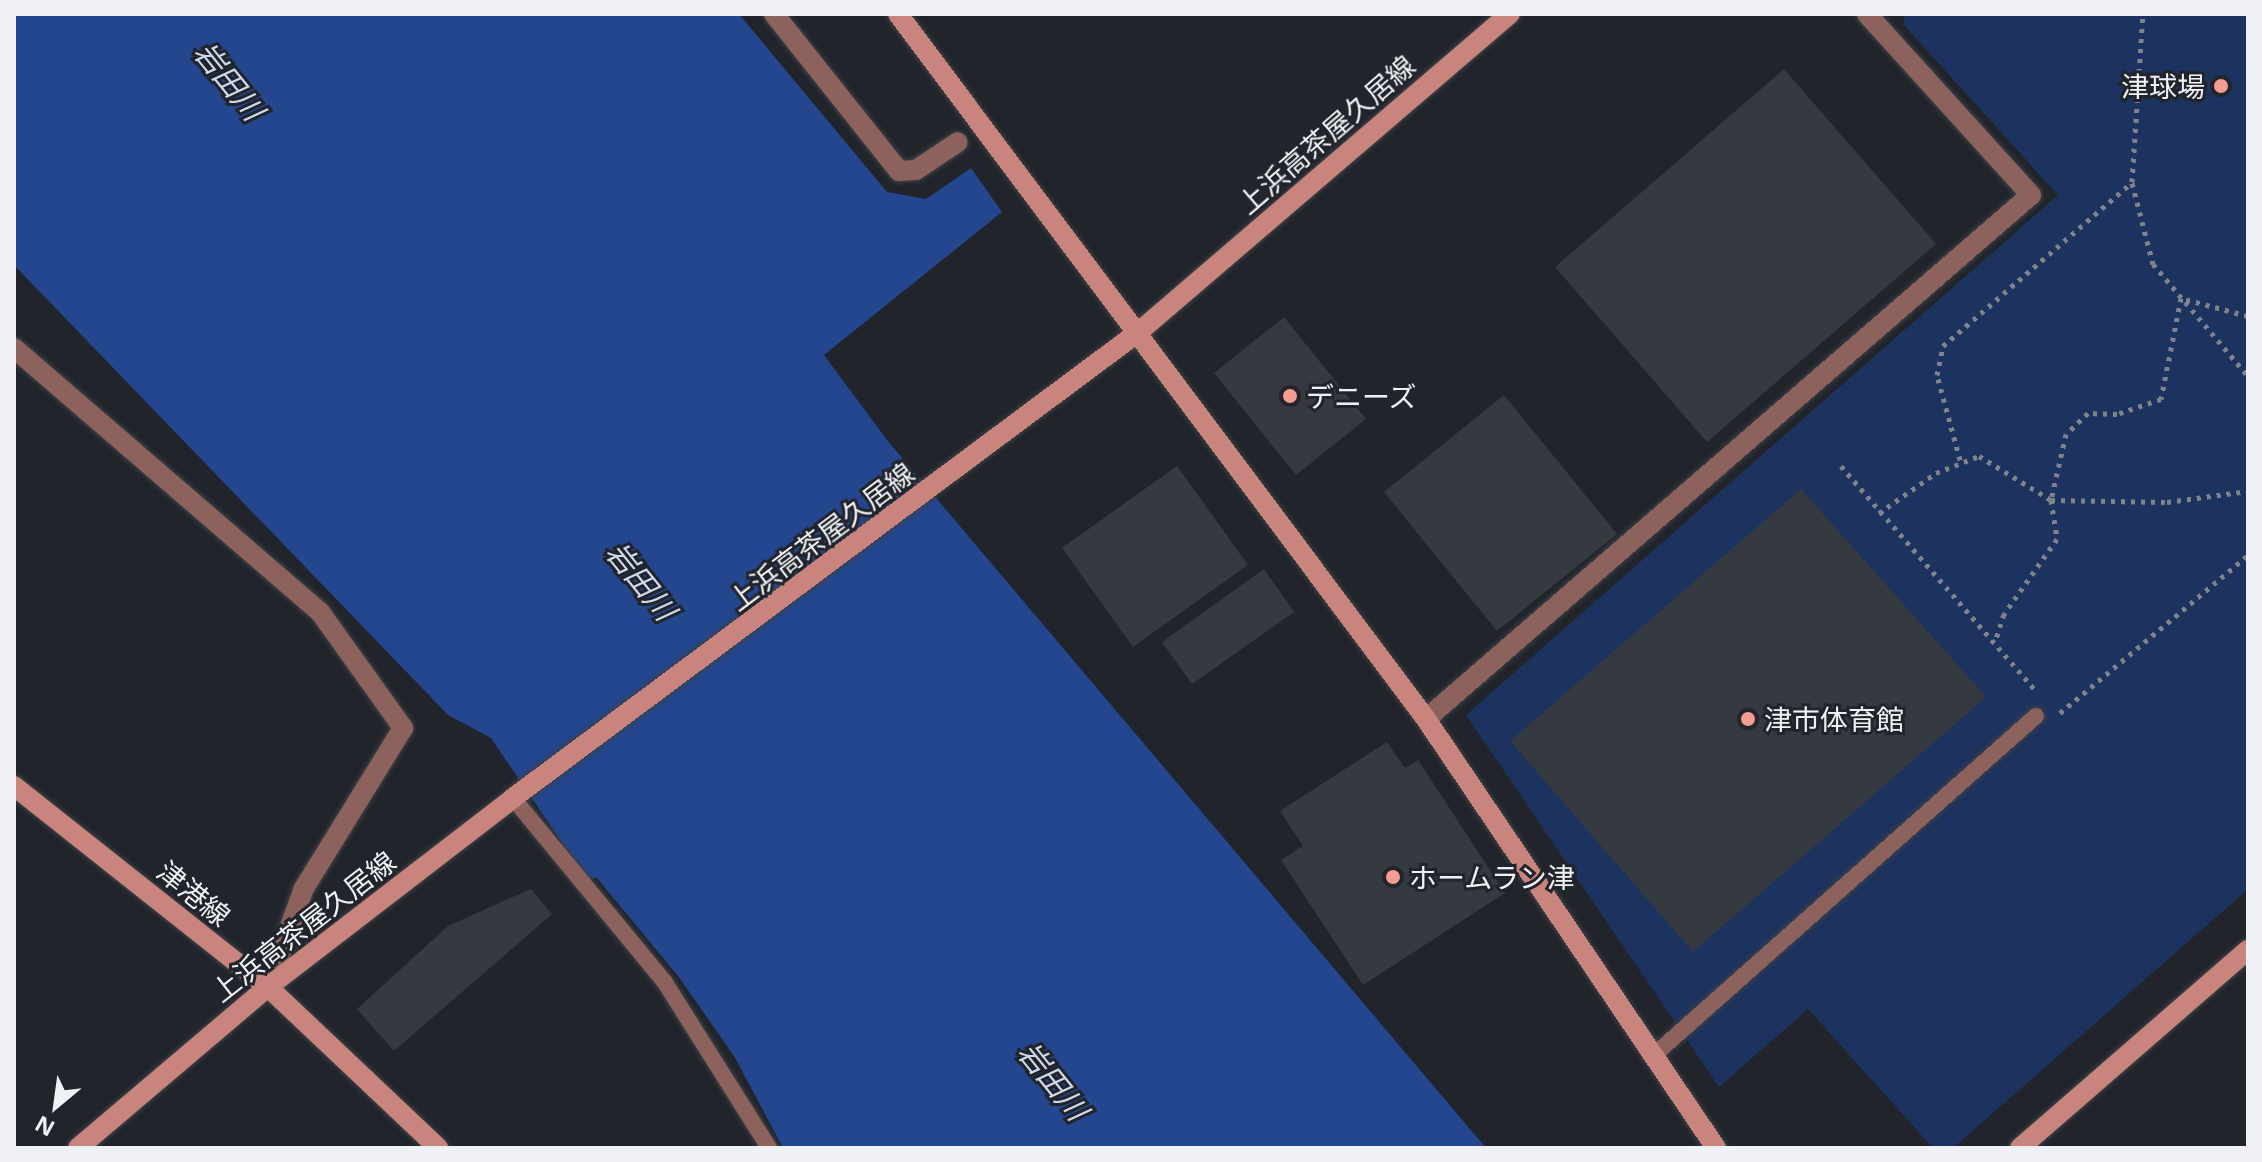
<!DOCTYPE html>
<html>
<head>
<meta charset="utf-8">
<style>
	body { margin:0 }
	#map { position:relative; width:2262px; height:1162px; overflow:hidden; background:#21252b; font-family:"Noto Sans","Noto Sans JP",sans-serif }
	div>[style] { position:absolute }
	.green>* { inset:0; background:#1d335f }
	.water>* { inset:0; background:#23468e }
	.building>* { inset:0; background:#353940 }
	.path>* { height:5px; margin-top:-2.5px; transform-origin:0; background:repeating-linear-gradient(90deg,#808389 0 4px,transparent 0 10px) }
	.roads { filter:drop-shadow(0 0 2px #3e4247) drop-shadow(0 0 2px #3e4247) }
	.lane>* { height:16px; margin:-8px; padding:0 8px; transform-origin:8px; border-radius:8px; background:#8d625d }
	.street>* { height:20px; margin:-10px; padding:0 10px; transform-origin:10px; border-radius:10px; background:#8d625d }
	.secondary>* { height:20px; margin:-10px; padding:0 10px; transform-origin:10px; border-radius:10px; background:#c8847d }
	.dots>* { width:22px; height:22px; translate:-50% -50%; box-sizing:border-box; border:4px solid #21252b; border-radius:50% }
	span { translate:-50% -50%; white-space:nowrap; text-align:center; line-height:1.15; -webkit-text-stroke:6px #21252b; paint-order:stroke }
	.poi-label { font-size:28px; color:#eff1f6 }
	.right { translate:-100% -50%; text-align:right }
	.left { translate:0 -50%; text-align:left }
	.street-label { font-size:28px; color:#eff1f6 }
	.water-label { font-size:30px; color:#ced9ee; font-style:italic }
	.frame { position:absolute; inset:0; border:16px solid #eff1f6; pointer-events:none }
	.north { position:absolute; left:16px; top:1066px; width:80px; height:80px; -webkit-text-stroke:6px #21252b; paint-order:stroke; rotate:209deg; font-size:22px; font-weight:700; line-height:32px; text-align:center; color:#eff1f6 }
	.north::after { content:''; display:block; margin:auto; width:28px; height:36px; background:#eff1f6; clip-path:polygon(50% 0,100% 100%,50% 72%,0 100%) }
</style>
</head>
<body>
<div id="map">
	<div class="green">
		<div style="clip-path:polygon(1904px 14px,2248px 14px,2248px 889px,1953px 1148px,1933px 1148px,1808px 1009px,1719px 1087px,1466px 715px,2058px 195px,1904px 25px)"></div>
	</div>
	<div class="water">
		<div style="clip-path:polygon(14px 14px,739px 14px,887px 192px,926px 199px,971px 168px,1002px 212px,824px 355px,887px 440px,1486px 1148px,783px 1148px,734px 1056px,678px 976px,596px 877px,588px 881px,491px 738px,448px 715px,14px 265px)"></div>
	</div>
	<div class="building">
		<div style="clip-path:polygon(1784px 69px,1936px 244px,1707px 442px,1555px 267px)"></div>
		<div style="clip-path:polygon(1284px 317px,1366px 419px,1296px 475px,1214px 373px)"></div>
		<div style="clip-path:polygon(1504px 395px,1617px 534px,1497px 631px,1384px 492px)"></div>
		<div style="clip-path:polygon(1177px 466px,1248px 565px,1133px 647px,1062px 548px)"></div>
		<div style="clip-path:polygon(1801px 489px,1986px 697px,1693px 952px,1510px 741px)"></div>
		<div style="clip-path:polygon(1264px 569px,1294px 612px,1192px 684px,1162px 642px)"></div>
		<div style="clip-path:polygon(1387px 742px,1405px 768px,1418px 760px,1505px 893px,1363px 985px,1281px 860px,1303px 846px,1280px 811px)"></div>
		<div style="clip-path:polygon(531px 889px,552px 914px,394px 1051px,357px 1009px,448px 926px)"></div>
	</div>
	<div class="path">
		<div style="left:2132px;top:183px;width:84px;rotate:75.5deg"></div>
		<div style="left:2153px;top:264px;width:147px;rotate:49.7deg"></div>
		<div style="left:2248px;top:316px;width:69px;rotate:-165deg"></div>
		<div style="left:2181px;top:298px;width:103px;rotate:101.2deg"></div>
		<div style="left:2161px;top:399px;width:46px;rotate:161.2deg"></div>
		<div style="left:2117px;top:414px;width:29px;rotate:-178deg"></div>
		<div style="left:2088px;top:413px;width:30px;rotate:136deg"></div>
		<div style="left:2066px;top:434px;width:68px;rotate:102.8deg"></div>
		<div style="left:2051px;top:500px;width:116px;rotate:1deg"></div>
		<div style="left:2167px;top:502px;width:82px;rotate:-7.7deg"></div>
		<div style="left:1960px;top:460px;width:88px;rotate:-105.1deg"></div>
		<div style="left:1937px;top:375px;width:30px;rotate:-78deg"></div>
		<div style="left:1943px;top:346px;width:250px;rotate:-40.9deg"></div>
		<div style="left:2132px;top:182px;width:168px;rotate:-86.3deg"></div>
		<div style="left:1841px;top:466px;width:298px;rotate:49.1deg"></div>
		<div style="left:1879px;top:513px;width:70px;rotate:-35.1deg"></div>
		<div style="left:1936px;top:473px;width:46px;rotate:-21.6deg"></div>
		<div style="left:1979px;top:456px;width:84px;rotate:31.4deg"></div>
		<div style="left:2051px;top:500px;width:39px;rotate:81deg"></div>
		<div style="left:2057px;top:539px;width:92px;rotate:125.2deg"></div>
		<div style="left:2004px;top:614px;width:28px;rotate:108deg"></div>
		<div style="left:2060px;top:713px;width:246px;rotate:-40deg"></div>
	</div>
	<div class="roads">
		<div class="lane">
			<div style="left:513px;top:798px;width:237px;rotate:50.5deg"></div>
			<div style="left:664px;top:981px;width:197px;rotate:57.8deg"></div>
			<div style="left:1653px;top:1056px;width:512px;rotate:-41.6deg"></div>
		</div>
		<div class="street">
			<div style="left:774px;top:14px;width:201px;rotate:51.5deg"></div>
			<div style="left:899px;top:171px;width:17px;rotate:-3deg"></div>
			<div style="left:916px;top:170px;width:50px;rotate:-33.7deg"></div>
			<div style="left:14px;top:348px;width:404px;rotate:40.8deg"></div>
			<div style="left:320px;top:612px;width:143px;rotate:54.4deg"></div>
			<div style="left:403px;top:728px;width:188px;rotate:121.7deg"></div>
			<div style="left:304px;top:888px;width:105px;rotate:110deg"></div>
			<div style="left:1426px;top:719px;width:800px;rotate:-40.9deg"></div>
			<div style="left:2031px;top:195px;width:244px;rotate:-132.2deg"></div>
		</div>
		<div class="secondary">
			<div style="left:898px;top:14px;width:881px;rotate:53.17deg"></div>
			<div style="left:1426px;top:719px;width:518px;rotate:55.94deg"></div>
			<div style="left:14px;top:786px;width:324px;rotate:38.4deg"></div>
			<div style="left:268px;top:987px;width:234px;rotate:43.4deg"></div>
			<div style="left:78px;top:1148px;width:249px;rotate:-40.3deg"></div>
			<div style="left:268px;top:987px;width:309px;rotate:-37.6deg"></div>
			<div style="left:513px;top:798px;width:783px;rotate:-36.69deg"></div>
			<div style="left:1141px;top:330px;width:486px;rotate:-40.6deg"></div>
			<div style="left:2020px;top:1148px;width:302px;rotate:-41deg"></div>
		</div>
	</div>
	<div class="dots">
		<div style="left:2221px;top:86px;background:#f59c92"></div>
		<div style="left:1290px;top:396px;background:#f59c92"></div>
		<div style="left:1748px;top:719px;background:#f59c92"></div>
		<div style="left:1393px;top:877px;background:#f59c92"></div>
	</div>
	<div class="poi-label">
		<span class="right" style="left:2205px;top:86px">津球場</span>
		<span class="left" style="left:1306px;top:396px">デニーズ</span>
		<span class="left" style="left:1764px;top:719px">津市体育館</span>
		<span class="left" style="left:1409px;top:877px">ホームラン津</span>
	</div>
	<div class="street-label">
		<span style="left:1326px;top:134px;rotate:-41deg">上浜高茶屋久居線</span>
		<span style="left:821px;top:536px;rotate:-37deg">上浜高茶屋久居線</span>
		<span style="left:194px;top:893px;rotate:39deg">津港線</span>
		<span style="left:303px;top:926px;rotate:-38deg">上浜高茶屋久居線</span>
	</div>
	<div class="water-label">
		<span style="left:229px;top:81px;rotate:51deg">岩田川</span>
		<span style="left:641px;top:581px;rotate:51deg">岩田川</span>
		<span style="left:1053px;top:1081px;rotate:51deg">岩田川</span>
	</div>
	<div class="frame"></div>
	<div class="north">N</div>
</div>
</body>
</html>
